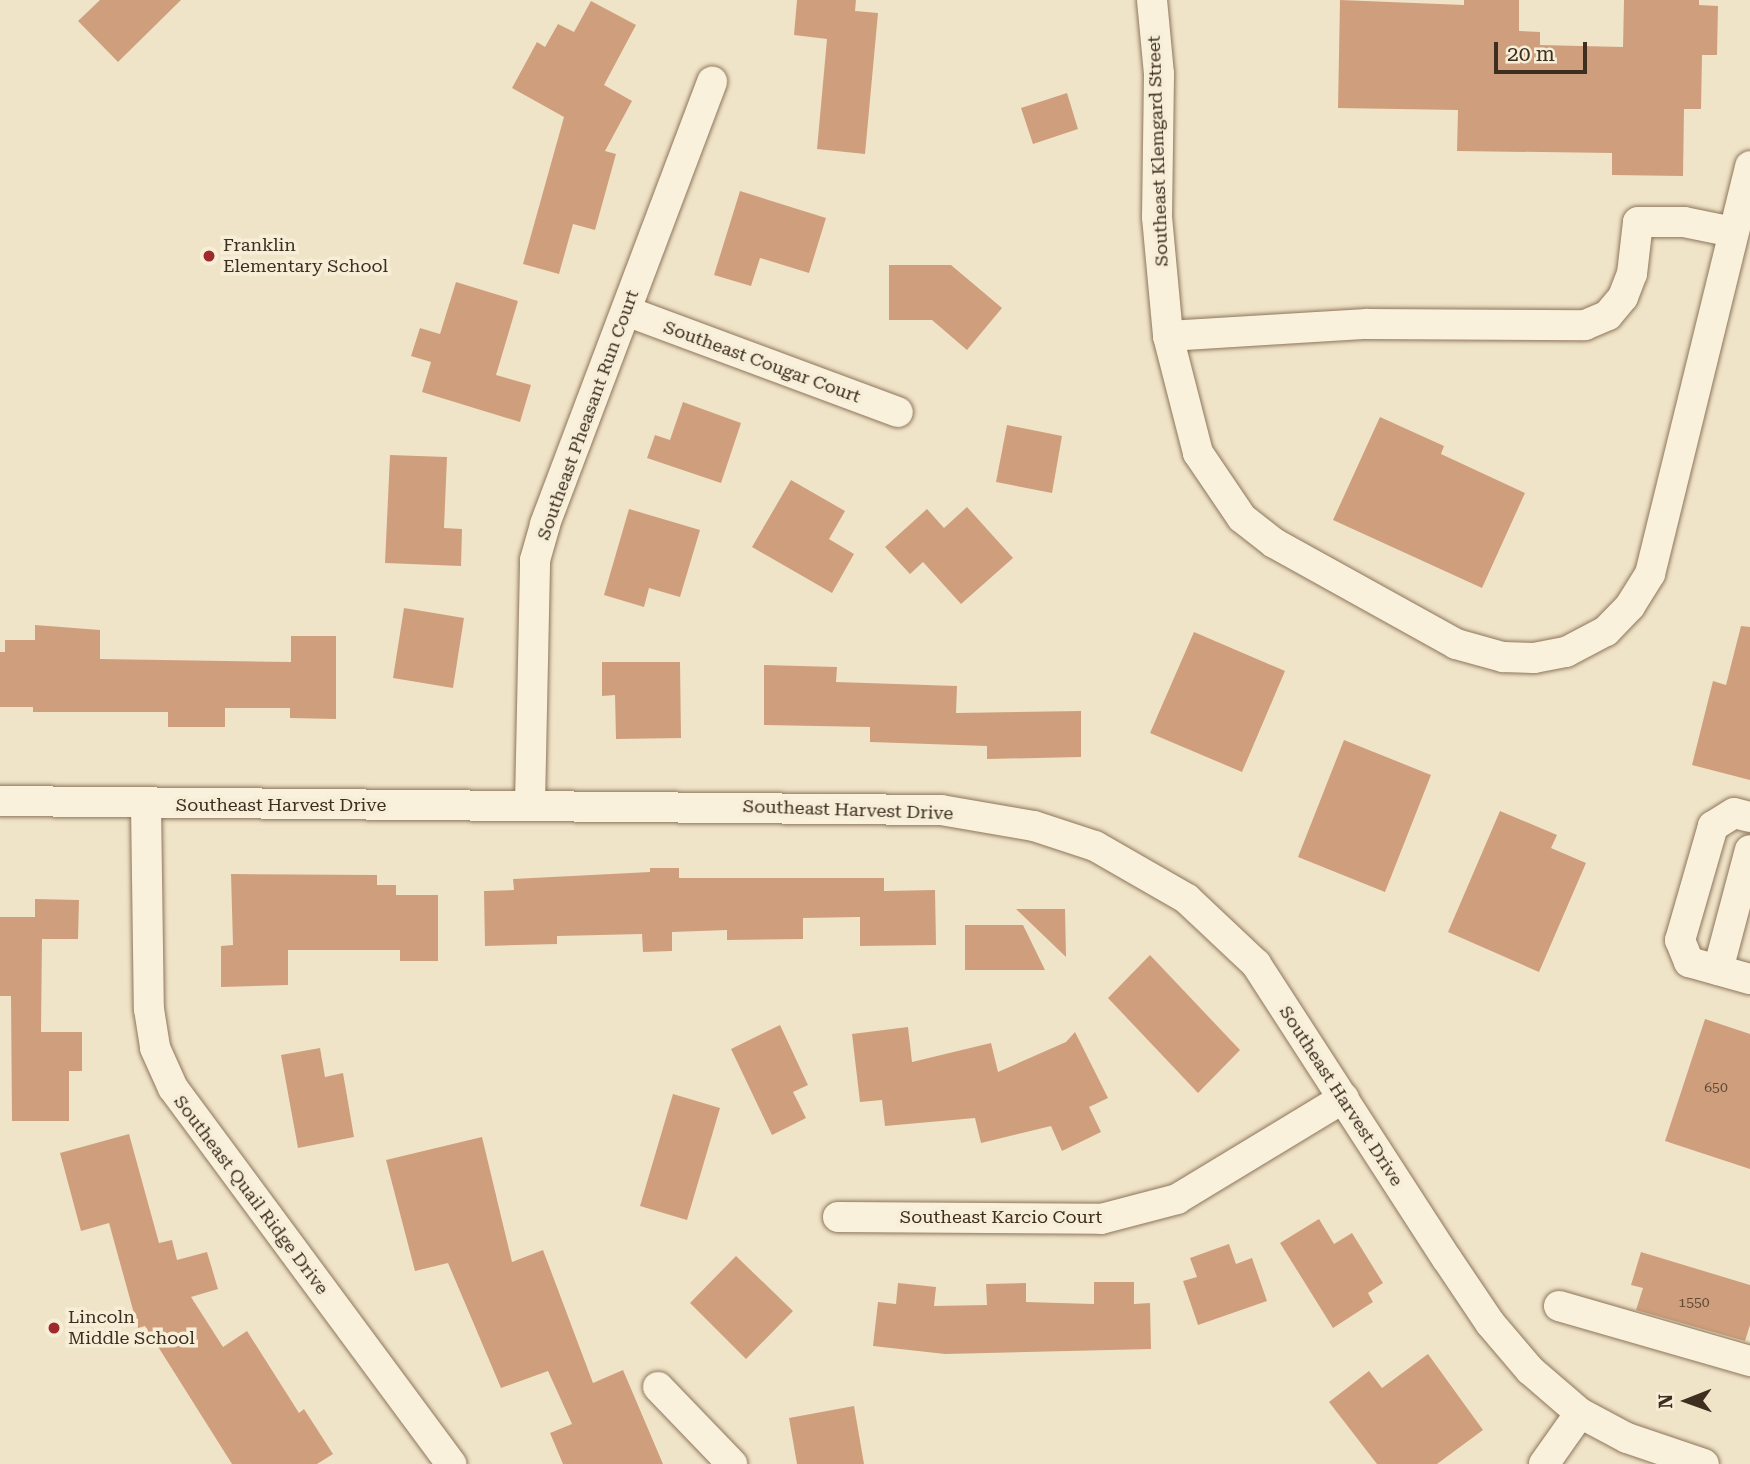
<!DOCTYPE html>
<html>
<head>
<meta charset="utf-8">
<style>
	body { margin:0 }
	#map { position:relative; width:1750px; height:1464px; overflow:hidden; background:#f0e4c8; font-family:"Roboto Serif",serif }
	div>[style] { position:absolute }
	.building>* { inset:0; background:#cf9f7d }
	.roads { filter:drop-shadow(0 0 2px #8d765c) drop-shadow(0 0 2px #8d765c) }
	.minor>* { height:30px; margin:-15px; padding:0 15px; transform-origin:15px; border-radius:15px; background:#faf1dc }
	.dots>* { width:19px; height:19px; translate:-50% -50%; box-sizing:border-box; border:4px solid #f7eed8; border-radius:50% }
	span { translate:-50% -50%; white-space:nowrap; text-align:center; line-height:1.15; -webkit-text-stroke:7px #f7eed8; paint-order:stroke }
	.number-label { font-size:14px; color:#624a37 }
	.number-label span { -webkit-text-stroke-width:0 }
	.street-label { font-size:18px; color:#3d2e20 }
	.poi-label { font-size:18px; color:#3d2e20 }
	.left { translate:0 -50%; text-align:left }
	.north { position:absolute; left:1652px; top:1366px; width:70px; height:70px; -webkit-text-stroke:5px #f7eed8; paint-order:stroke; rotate:269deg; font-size:19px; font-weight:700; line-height:28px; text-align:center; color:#3d2e20 }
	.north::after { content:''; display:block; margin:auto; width:24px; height:32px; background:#3d2e20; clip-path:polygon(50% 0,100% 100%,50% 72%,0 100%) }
	.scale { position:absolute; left:1494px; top:42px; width:93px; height:32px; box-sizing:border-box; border:4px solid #3d2e20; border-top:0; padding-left:9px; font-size:21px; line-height:24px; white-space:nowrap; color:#3d2e20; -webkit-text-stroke:5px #f7eed8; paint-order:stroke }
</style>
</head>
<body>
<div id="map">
	<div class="building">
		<div style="clip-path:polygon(100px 0,181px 0,118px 62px,78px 21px)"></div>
		<div style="clip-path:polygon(797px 0,856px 0,855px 11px,878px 13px,865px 154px,817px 149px,827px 39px,794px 35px)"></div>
		<div style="clip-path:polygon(1340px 0,1464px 5px,1464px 0,1519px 0,1519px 31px,1540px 32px,1540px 45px,1623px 47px,1624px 0,1699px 0,1699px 5px,1718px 6px,1717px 55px,1702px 55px,1701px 109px,1684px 109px,1683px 176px,1612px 175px,1612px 153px,1457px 151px,1458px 110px,1338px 108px)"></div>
		<div style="clip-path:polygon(591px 1px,636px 25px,604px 85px,632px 101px,605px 151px,616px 154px,595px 230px,573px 224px,559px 274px,523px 264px,564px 117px,512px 88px,537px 42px,545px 47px,558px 24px,574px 32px)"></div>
		<div style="clip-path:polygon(1067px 93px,1078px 129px,1033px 144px,1021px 108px)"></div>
		<div style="clip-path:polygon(740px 191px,826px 218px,809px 273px,760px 258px,751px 286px,714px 275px)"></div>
		<div style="clip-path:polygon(889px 265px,951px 265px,1002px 308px,967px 350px,932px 320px,889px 320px)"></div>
		<div style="clip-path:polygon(456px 282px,518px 301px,496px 375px,531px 385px,520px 422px,422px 392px,431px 362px,411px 356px,420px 328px,440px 334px)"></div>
		<div style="clip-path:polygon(683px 402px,741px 423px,721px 483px,647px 458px,655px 435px,670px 440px)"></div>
		<div style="clip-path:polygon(1380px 417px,1444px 446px,1441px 454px,1525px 493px,1482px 588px,1333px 520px)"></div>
		<div style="clip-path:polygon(1007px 425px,1062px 436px,1052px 493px,996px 482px)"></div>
		<div style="clip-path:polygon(390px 455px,447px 457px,444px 528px,462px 529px,461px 566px,385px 563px)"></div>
		<div style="clip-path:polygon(791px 480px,845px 511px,829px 539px,854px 554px,832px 593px,752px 547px)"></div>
		<div style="clip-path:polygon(967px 507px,1013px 558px,961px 604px,923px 562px,910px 574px,885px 547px,927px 509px,944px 528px)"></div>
		<div style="clip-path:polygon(629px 509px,700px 530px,680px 597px,649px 588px,644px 607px,604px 595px)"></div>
		<div style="clip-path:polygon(404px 608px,464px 618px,453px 688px,393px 678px)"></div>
		<div style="clip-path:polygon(35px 625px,100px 630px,100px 659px,291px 662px,291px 636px,336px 636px,336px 719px,290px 718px,290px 708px,225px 708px,225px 727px,168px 727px,168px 712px,33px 712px,33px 707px,0 707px,0 652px,5px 652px,5px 640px,35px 640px)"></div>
		<div style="clip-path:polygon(1741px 626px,1750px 627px,1750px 780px,1692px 765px,1713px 681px,1726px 685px)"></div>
		<div style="clip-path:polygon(1194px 632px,1285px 671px,1242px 772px,1150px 733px)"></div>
		<div style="clip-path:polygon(602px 662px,680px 662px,681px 738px,616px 739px,615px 695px,602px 696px)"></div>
		<div style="clip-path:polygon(764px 665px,837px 667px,836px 682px,957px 686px,956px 713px,1081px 711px,1081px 757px,987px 759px,987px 746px,870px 742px,870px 727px,764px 725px)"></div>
		<div style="clip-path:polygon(1344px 740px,1431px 775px,1385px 892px,1298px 857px)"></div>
		<div style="clip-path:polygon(1500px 811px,1557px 835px,1551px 848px,1586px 863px,1539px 972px,1448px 932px)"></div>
		<div style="clip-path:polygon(650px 868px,679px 868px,679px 878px,884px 878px,884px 891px,935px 890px,936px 945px,860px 946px,860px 917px,803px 918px,803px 939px,727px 940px,727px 930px,672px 932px,672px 951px,643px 952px,642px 934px,557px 936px,557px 944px,485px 946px,484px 891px,514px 890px,513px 879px,650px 872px)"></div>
		<div style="clip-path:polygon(231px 874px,377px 875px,377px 885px,396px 885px,396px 895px,438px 895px,438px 961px,400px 961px,400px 950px,288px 950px,288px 985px,221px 987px,221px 946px,233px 945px)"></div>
		<div style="clip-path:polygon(35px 899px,79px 900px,78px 939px,42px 939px,41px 1032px,82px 1032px,82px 1071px,69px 1071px,69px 1121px,12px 1121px,11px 996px,0 996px,0 917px,35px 917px)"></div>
		<div style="clip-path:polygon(1016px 909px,1065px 909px,1066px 957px)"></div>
		<div style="clip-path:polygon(965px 925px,1023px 925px,1045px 970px,965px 970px)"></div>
		<div style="clip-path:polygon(1150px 955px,1240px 1050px,1198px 1093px,1108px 998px)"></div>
		<div style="clip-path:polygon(1705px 1019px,1750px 1034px,1750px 1169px,1665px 1141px)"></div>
		<div style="clip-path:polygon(780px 1025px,808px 1085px,793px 1092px,806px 1118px,772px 1135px,731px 1049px)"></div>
		<div style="clip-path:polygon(908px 1027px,912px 1062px,991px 1043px,998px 1072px,1066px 1042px,1075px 1032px,1108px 1098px,1089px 1107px,1101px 1132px,1062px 1151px,1051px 1126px,981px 1143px,975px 1118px,885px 1126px,882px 1100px,860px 1102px,852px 1034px)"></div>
		<div style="clip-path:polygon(320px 1048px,325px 1077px,343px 1073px,354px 1137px,298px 1148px,281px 1055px)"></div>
		<div style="clip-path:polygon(673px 1094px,720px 1108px,687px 1220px,640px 1206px)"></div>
		<div style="clip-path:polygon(129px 1134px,159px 1243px,172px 1240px,177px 1260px,207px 1252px,218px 1289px,191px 1297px,223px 1347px,247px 1331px,299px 1413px,304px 1409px,333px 1454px,317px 1464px,232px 1464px,145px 1326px,138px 1328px,109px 1223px,81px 1231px,60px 1153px)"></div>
		<div style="clip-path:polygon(482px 1137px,512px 1262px,543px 1250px,593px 1383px,623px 1370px,663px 1464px,563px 1464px,550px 1433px,572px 1424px,548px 1371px,501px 1388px,448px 1263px,415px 1271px,386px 1160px)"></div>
		<div style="clip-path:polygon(1319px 1219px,1334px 1244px,1352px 1233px,1383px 1283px,1368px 1293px,1373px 1302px,1333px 1328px,1280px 1243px)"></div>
		<div style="clip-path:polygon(1229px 1244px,1236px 1264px,1252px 1258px,1267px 1301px,1198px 1325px,1183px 1281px,1197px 1277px,1190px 1258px)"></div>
		<div style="clip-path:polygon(1641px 1252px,1750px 1285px,1750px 1325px,1745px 1341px,1636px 1310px,1643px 1288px,1631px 1285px)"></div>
		<div style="clip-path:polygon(736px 1256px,793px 1311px,746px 1359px,690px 1303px)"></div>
		<div style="clip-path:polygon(1094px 1282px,1134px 1282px,1134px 1304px,1150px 1303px,1151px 1349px,945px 1354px,873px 1346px,878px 1302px,896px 1304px,898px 1283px,936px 1287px,934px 1306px,987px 1305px,986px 1284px,1026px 1283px,1026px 1302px,1094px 1304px)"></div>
		<div style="clip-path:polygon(1428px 1354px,1483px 1430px,1437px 1464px,1377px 1464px,1329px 1402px,1369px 1371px,1382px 1388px)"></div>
		<div style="clip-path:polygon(854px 1406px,864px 1464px,797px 1464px,789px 1418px)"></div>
	</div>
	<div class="roads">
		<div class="minor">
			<div style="left:1152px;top:0;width:74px;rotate:84.6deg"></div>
			<div style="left:1159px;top:74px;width:143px;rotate:90.8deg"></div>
			<div style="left:1157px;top:217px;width:120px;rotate:84.7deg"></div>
			<div style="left:1168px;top:336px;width:121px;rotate:75.6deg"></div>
			<div style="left:1198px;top:453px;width:78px;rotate:55.9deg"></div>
			<div style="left:1242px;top:518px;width:41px;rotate:38deg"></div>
			<div style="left:1274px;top:543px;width:208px;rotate:29deg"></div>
			<div style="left:1456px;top:644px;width:49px;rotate:15.5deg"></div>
			<div style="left:1503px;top:657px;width:31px;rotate:2deg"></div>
			<div style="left:1534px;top:658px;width:33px;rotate:-11deg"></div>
			<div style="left:1566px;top:652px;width:45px;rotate:-27.7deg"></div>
			<div style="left:1606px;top:631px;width:35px;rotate:-46deg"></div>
			<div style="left:1630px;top:606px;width:38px;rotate:-58deg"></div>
			<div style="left:1650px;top:574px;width:420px;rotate:-76.2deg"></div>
			<div style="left:626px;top:311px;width:290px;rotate:20.4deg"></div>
			<div style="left:1168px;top:336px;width:199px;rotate:-3.5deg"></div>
			<div style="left:1367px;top:324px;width:218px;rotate:0.3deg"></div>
			<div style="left:1585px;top:325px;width:25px;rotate:-23deg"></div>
			<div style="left:1608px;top:315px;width:23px;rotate:-50deg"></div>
			<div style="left:1623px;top:297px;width:25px;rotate:-69deg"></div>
			<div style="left:1632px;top:274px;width:52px;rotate:-83.4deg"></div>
			<div style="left:1638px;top:222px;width:46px"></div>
			<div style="left:1684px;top:222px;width:50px;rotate:11.5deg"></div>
			<div style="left:0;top:801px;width:941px;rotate:0.55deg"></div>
			<div style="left:941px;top:810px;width:94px;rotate:9.8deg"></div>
			<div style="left:1034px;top:826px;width:64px;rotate:18.2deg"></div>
			<div style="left:1095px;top:846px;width:106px;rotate:29.9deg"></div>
			<div style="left:1187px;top:899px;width:95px;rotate:43.3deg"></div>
			<div style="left:1256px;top:964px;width:351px;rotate:57.1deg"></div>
			<div style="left:1447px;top:1259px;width:77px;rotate:56.1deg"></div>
			<div style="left:1490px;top:1323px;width:62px;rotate:49.6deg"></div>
			<div style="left:1530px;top:1370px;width:66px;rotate:40.7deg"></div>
			<div style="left:1580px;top:1413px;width:53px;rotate:28deg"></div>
			<div style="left:1627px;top:1438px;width:81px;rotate:18.7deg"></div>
			<div style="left:530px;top:804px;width:244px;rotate:-88.8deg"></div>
			<div style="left:535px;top:560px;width:37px;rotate:-74deg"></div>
			<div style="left:545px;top:524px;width:473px;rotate:-69.3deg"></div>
			<div style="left:146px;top:805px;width:204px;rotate:89.2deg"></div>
			<div style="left:149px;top:1009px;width:39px;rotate:81deg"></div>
			<div style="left:155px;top:1048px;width:44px;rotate:65.8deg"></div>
			<div style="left:173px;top:1088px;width:468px;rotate:53.5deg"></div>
			<div style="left:1750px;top:817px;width:16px;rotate:-166deg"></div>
			<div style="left:1734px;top:813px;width:25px;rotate:148deg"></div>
			<div style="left:1713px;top:826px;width:119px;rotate:106.1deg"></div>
			<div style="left:1680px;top:940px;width:24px;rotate:68deg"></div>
			<div style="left:1689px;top:962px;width:63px;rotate:15.6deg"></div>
			<div style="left:1718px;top:970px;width:124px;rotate:-75.1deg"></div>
			<div style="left:838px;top:1217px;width:263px;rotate:0.4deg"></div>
			<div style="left:1101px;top:1219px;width:79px;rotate:-14.7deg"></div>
			<div style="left:1177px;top:1199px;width:195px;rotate:-31.2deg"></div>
			<div style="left:1559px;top:1306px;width:199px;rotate:16.1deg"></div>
			<div style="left:658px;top:1387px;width:107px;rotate:46.1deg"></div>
			<div style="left:1544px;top:1464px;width:62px;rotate:-54.8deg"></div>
		</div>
	</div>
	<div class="dots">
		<div style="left:209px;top:256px;background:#9e2a2b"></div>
		<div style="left:54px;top:1328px;background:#9e2a2b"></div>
	</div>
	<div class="number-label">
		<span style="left:1716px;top:1087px">650</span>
		<span style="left:1694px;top:1302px">1550</span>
	</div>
	<div class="street-label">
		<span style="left:1158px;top:151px;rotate:-92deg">Southeast Klemgard Street</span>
		<span style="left:762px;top:362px;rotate:20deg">Southeast Cougar Court</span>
		<span style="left:588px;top:415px;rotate:-70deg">Southeast Pheasant Run Court</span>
		<span style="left:281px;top:805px">Southeast Harvest Drive</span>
		<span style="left:848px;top:810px;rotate:2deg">Southeast Harvest Drive</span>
		<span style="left:1341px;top:1096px;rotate:57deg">Southeast Harvest Drive</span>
		<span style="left:251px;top:1195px;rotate:53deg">Southeast Quail Ridge Drive</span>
		<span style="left:1001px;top:1217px">Southeast Karcio Court</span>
	</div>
	<div class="poi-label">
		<span class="left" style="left:223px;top:256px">Franklin<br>Elementary School</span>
		<span class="left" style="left:68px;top:1328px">Lincoln<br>Middle School</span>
	</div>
	<div class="north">N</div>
	<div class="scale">20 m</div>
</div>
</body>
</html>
